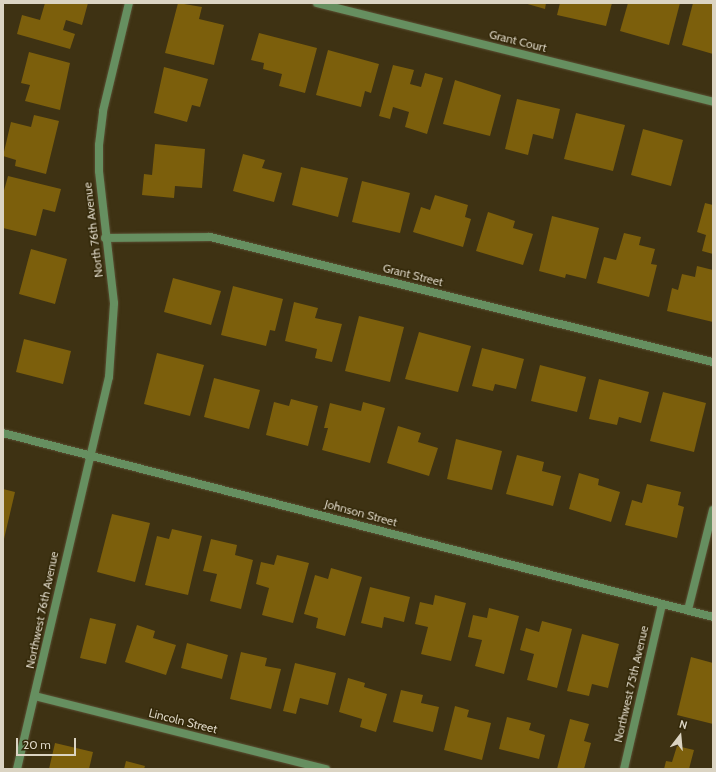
<!DOCTYPE html>
<html>
<head>
<meta charset="utf-8">
<style>
	body { margin:0 }
	#map { position:relative; width:716px; height:772px; overflow:hidden; background:#3e3213; font-family:Cabin,sans-serif }
	div>[style] { position:absolute }
	.building>* { inset:0; background:#7c5f0c }
	.roads { filter:drop-shadow(0 0 1px #5a4f33) drop-shadow(0 0 1px #5a4f33) }
	.minor>* { height:8px; margin:-4px; padding:0 4px; transform-origin:4px; border-radius:4px; background:#668f60 }
	.tertiary>* { height:8px; margin:-4px; padding:0 4px; transform-origin:4px; border-radius:4px; background:#668f60 }
	span { translate:-50% -50%; white-space:nowrap; text-align:center; line-height:1.15; -webkit-text-stroke:3px #332809; paint-order:stroke }
	.street-label { font-size:12px; color:#dbd4c3 }
	.frame { position:absolute; inset:0; border:4px solid #dbd4c3; pointer-events:none }
	.north { position:absolute; left:660px; top:716px; width:40px; height:40px; -webkit-text-stroke:3px #332809; paint-order:stroke; rotate:16deg; font-size:11px; font-weight:700; line-height:16px; text-align:center; color:#dbd4c3 }
	.north::after { content:''; display:block; margin:auto; width:14px; height:18px; background:#dbd4c3; clip-path:polygon(50% 0,100% 100%,50% 72%,0 100%) }
	.scale { position:absolute; left:16px; top:738px; width:60px; height:18px; box-sizing:border-box; border:2px solid #dbd4c3; border-top:0; padding-left:5px; font-size:12px; line-height:14px; white-space:nowrap; color:#dbd4c3; -webkit-text-stroke:3px #332809; paint-order:stroke }
</style>
</head>
<body>
<div id="map">
	<div class="building">
		<div style="clip-path:polygon(45px 3px,88px 3px,82px 25px,66px 20px,63px 30px,75px 34px,70px 49px,17px 34px,22px 15px,40px 20px)"></div>
		<div style="clip-path:polygon(178px 3px,202px 7px,199px 19px,224px 25px,214px 65px,165px 53px)"></div>
		<div style="clip-path:polygon(524px 3px,546px 3px,545px 9px)"></div>
		<div style="clip-path:polygon(560px 3px,612px 3px,606px 26px,557px 15px)"></div>
		<div style="clip-path:polygon(628px 3px,680px 3px,669px 45px,620px 31px)"></div>
		<div style="clip-path:polygon(693px 3px,713px 3px,713px 54px,682px 45px)"></div>
		<div style="clip-path:polygon(259px 33px,317px 48px,305px 93px,279px 86px,282px 74px,263px 69px,264px 63px,251px 60px)"></div>
		<div style="clip-path:polygon(328px 50px,379px 64px,371px 93px,365px 91px,361px 107px,316px 95px)"></div>
		<div style="clip-path:polygon(29px 52px,70px 63px,60px 110px,25px 101px,30px 85px,21px 83px)"></div>
		<div style="clip-path:polygon(393px 65px,414px 70px,410px 84px,421px 87px,425px 73px,443px 78px,427px 134px,405px 127px,409px 112px,393px 107px,390px 119px,379px 116px)"></div>
		<div style="clip-path:polygon(164px 67px,208px 79px,200px 107px,192px 105px,187px 122px,154px 113px)"></div>
		<div style="clip-path:polygon(455px 80px,501px 95px,490px 136px,443px 124px)"></div>
		<div style="clip-path:polygon(517px 99px,560px 109px,553px 139px,533px 134px,528px 155px,505px 149px)"></div>
		<div style="clip-path:polygon(576px 113px,625px 125px,613px 171px,564px 159px)"></div>
		<div style="clip-path:polygon(34px 115px,59px 121px,46px 174px,15px 166px,16px 160px,3px 156px,11px 122px,31px 127px)"></div>
		<div style="clip-path:polygon(643px 129px,683px 140px,671px 186px,631px 175px)"></div>
		<div style="clip-path:polygon(155px 144px,205px 149px,202px 188px,175px 186px,174px 198px,142px 195px,144px 174px,152px 175px)"></div>
		<div style="clip-path:polygon(243px 154px,265px 160px,262px 168px,282px 173px,274px 202px,233px 191px)"></div>
		<div style="clip-path:polygon(301px 167px,348px 178px,338px 217px,292px 205px)"></div>
		<div style="clip-path:polygon(8px 176px,61px 189px,55px 212px,43px 209px,36px 236px,3px 228px,3px 194px)"></div>
		<div style="clip-path:polygon(362px 181px,410px 193px,400px 233px,352px 222px)"></div>
		<div style="clip-path:polygon(435px 195px,468px 205px,465px 217px,471px 219px,463px 247px,413px 232px,421px 207px,430px 210px)"></div>
		<div style="clip-path:polygon(705px 203px,713px 205px,713px 254px,702px 251px,706px 235px,697px 232px)"></div>
		<div style="clip-path:polygon(488px 212px,515px 221px,513px 228px,533px 234px,523px 265px,476px 251px)"></div>
		<div style="clip-path:polygon(552px 216px,599px 228px,586px 279px,566px 274px,565px 278px,539px 271px)"></div>
		<div style="clip-path:polygon(624px 233px,641px 237px,639px 245px,655px 249px,651px 264px,657px 265px,649px 297px,597px 283px,604px 257px,616px 260px)"></div>
		<div style="clip-path:polygon(31px 249px,67px 259px,55px 304px,19px 294px)"></div>
		<div style="clip-path:polygon(697px 266px,713px 270px,713px 322px,667px 311px,672px 288px,678px 290px,682px 274px,695px 277px)"></div>
		<div style="clip-path:polygon(173px 278px,221px 291px,211px 325px,164px 312px)"></div>
		<div style="clip-path:polygon(233px 286px,283px 299px,275px 331px,270px 330px,266px 346px,221px 335px)"></div>
		<div style="clip-path:polygon(294px 302px,318px 308px,315px 318px,342px 324px,332px 362px,315px 358px,317px 349px,285px 341px)"></div>
		<div style="clip-path:polygon(359px 316px,404px 327px,390px 382px,345px 371px)"></div>
		<div style="clip-path:polygon(419px 332px,471px 346px,458px 392px,405px 379px)"></div>
		<div style="clip-path:polygon(24px 339px,71px 351px,63px 384px,16px 372px)"></div>
		<div style="clip-path:polygon(482px 348px,524px 359px,516px 389px,495px 384px,493px 391px,472px 386px)"></div>
		<div style="clip-path:polygon(157px 353px,204px 365px,190px 416px,144px 404px)"></div>
		<div style="clip-path:polygon(540px 365px,586px 377px,577px 412px,531px 401px)"></div>
		<div style="clip-path:polygon(214px 378px,260px 390px,249px 429px,204px 417px)"></div>
		<div style="clip-path:polygon(599px 379px,649px 392px,641px 423px,619px 417px,617px 425px,589px 419px)"></div>
		<div style="clip-path:polygon(663px 392px,706px 403px,694px 452px,650px 441px)"></div>
		<div style="clip-path:polygon(291px 399px,318px 406px,308px 446px,266px 435px,274px 402px,289px 406px)"></div>
		<div style="clip-path:polygon(363px 402px,385px 408px,370px 463px,322px 450px,328px 428px,324px 428px,330px 403px,361px 411px)"></div>
		<div style="clip-path:polygon(398px 426px,421px 433px,418px 442px,438px 448px,429px 476px,387px 463px)"></div>
		<div style="clip-path:polygon(456px 439px,502px 451px,492px 490px,447px 479px)"></div>
		<div style="clip-path:polygon(517px 455px,544px 462px,542px 471px,561px 476px,553px 506px,506px 494px)"></div>
		<div style="clip-path:polygon(579px 473px,599px 479px,598px 485px,620px 492px,611px 522px,569px 509px)"></div>
		<div style="clip-path:polygon(647px 484px,681px 492px,678px 505px,684px 507px,677px 538px,625px 525px,632px 500px,642px 503px)"></div>
		<div style="clip-path:polygon(3px 489px,15px 492px,4px 539px,3px 539px)"></div>
		<div style="clip-path:polygon(112px 514px,150px 523px,135px 582px,97px 572px)"></div>
		<div style="clip-path:polygon(172px 529px,202px 536px,188px 595px,145px 585px,157px 536px,169px 539px)"></div>
		<div style="clip-path:polygon(211px 539px,237px 545px,235px 555px,253px 560px,241px 609px,210px 601px,217px 574px,203px 571px)"></div>
		<div style="clip-path:polygon(277px 555px,309px 563px,293px 623px,262px 615px,269px 588px,256px 584px,261px 562px,274px 565px)"></div>
		<div style="clip-path:polygon(331px 568px,362px 577px,345px 636px,316px 628px,318px 618px,304px 614px,315px 575px,328px 579px)"></div>
		<div style="clip-path:polygon(370px 587px,410px 597px,404px 622px,384px 617px,382px 628px,361px 623px)"></div>
		<div style="clip-path:polygon(435px 595px,466px 603px,451px 661px,421px 654px,428px 627px,415px 624px,420px 602px,433px 605px)"></div>
		<div style="clip-path:polygon(489px 608px,519px 616px,504px 674px,475px 666px,482px 640px,468px 637px,473px 615px,487px 618px)"></div>
		<div style="clip-path:polygon(90px 618px,116px 624px,106px 664px,80px 658px)"></div>
		<div style="clip-path:polygon(542px 621px,572px 629px,557px 688px,527px 680px,534px 654px,520px 650px,526px 628px,539px 632px)"></div>
		<div style="clip-path:polygon(137px 625px,155px 631px,153px 638px,176px 645px,166px 675px,125px 662px)"></div>
		<div style="clip-path:polygon(582px 634px,619px 644px,608px 688px,592px 684px,589px 696px,567px 691px)"></div>
		<div style="clip-path:polygon(187px 643px,228px 655px,222px 679px,181px 668px)"></div>
		<div style="clip-path:polygon(241px 652px,267px 658px,265px 666px,281px 669px,271px 709px,230px 699px)"></div>
		<div style="clip-path:polygon(691px 657px,713px 663px,713px 724px,677px 715px)"></div>
		<div style="clip-path:polygon(295px 663px,336px 673px,328px 705px,300px 698px,296px 714px,283px 711px)"></div>
		<div style="clip-path:polygon(348px 678px,365px 683px,364px 687px,387px 694px,376px 732px,360px 727px,362px 719px,339px 712px)"></div>
		<div style="clip-path:polygon(401px 690px,423px 695px,421px 703px,439px 707px,433px 732px,393px 722px)"></div>
		<div style="clip-path:polygon(455px 706px,469px 710px,467px 717px,491px 723px,482px 760px,444px 750px)"></div>
		<div style="clip-path:polygon(507px 717px,531px 723px,529px 730px,545px 735px,539px 759px,499px 749px)"></div>
		<div style="clip-path:polygon(570px 719px,589px 724px,584px 741px,591px 743px,584px 769px,557px 769px)"></div>
		<div style="clip-path:polygon(55px 743px,93px 752px,89px 769px,49px 769px)"></div>
		<div style="clip-path:polygon(677px 746px,694px 750px,689px 769px,664px 769px,666px 761px,672px 762px)"></div>
		<div style="clip-path:polygon(126px 761px,145px 766px,144px 769px,124px 769px)"></div>
	</div>
	<div class="roads">
		<div class="minor">
			<div style="left:317px;top:3px;width:408px;rotate:14deg"></div>
			<div style="left:105px;top:238px;width:105px;rotate:-0.5deg"></div>
			<div style="left:210px;top:237px;width:518px;rotate:13.96deg"></div>
			<div style="left:688px;top:610px;width:103px;rotate:-76deg"></div>
			<div style="left:35px;top:696px;width:300px;rotate:14.1deg"></div>
			<div style="left:17px;top:769px;width:403px;rotate:-76.8deg"></div>
			<div style="left:109px;top:377px;width:74px;rotate:-86.1deg"></div>
			<div style="left:114px;top:303px;width:133px;rotate:-96.5deg"></div>
			<div style="left:99px;top:171px;width:26px;rotate:-90deg"></div>
			<div style="left:99px;top:145px;width:34px;rotate:-83deg"></div>
			<div style="left:103px;top:111px;width:111px;rotate:-76.5deg"></div>
			<div style="left:624px;top:769px;width:169px;rotate:-77deg"></div>
		</div>
		<div class="tertiary">
			<div style="left:3px;top:433px;width:733px;rotate:14.53deg"></div>
		</div>
	</div>
	<div class="street-label">
		<span style="left:518px;top:41px;rotate:14deg">Grant Court</span>
		<span style="left:93px;top:230px;rotate:-97deg">North 76th Avenue</span>
		<span style="left:413px;top:275px;rotate:14deg">Grant Street</span>
		<span style="left:361px;top:513px;rotate:15deg">Johnson Street</span>
		<span style="left:42px;top:610px;rotate:-78deg">Northwest 76th Avenue</span>
		<span style="left:631px;top:684px;rotate:-77deg">Northwest 75th Avenue</span>
		<span style="left:183px;top:721px;rotate:14deg">Lincoln Street</span>
	</div>
	<div class="frame"></div>
	<div class="north">N</div>
	<div class="scale">20 m</div>
</div>
</body>
</html>
